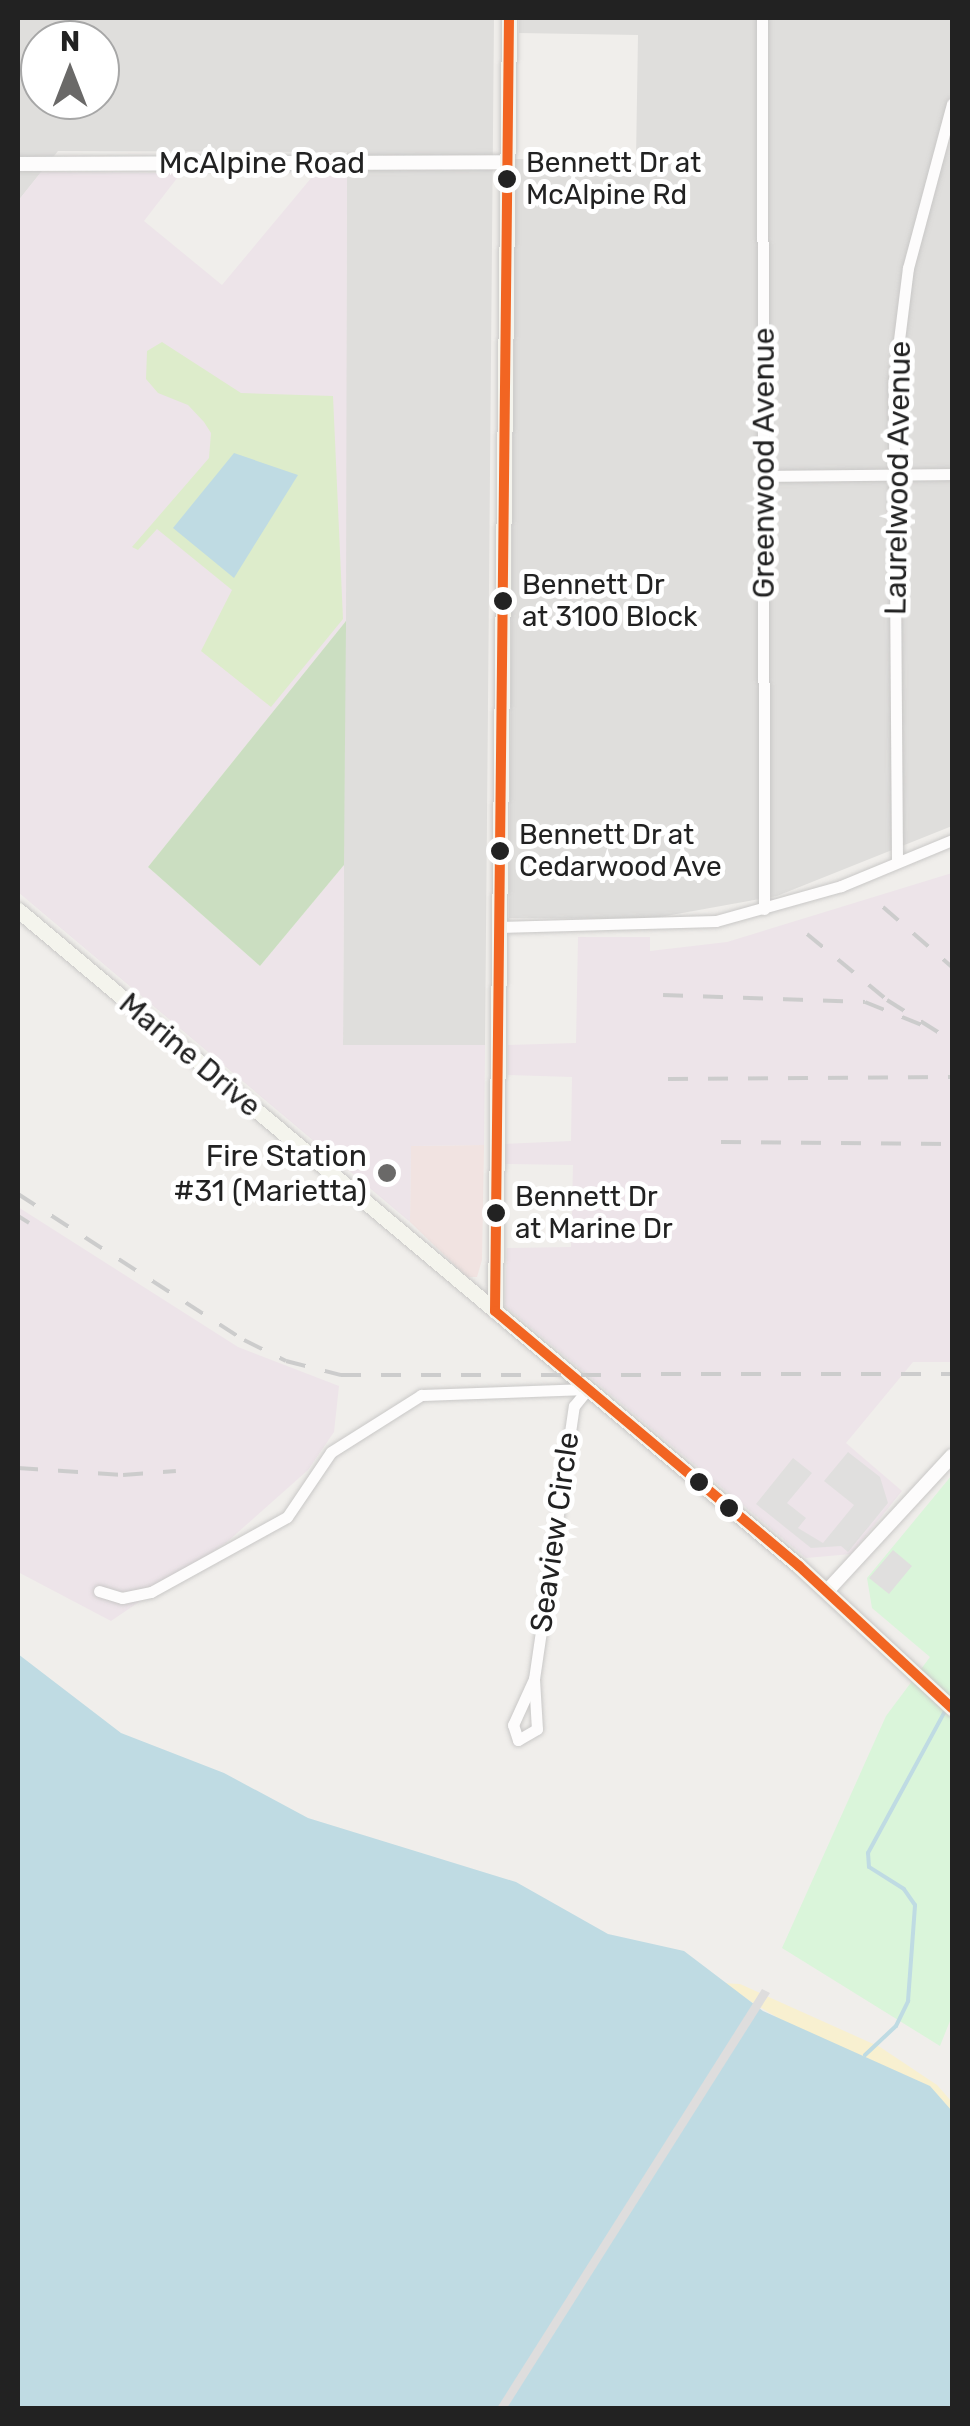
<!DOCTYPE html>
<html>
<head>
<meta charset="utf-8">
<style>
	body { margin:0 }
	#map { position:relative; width:970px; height:2426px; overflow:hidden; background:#f0eeeb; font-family:Rubik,sans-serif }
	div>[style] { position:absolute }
	.residential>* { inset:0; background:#dfdedc }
	.commercial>* { inset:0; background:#f1e3e1 }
	.industrial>* { inset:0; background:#ede4e9 }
	.grass>* { inset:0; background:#ddeccb }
	.forest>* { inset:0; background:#cbdec1 }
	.sand>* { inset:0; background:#f8f0d0 }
	.park>* { inset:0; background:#daf5da }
	.parking>* { inset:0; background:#e0dfde }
	.water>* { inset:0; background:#bfdbe3 }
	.pier>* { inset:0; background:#dedddd }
	.stream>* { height:4px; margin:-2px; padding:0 2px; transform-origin:2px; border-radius:2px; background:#bfdbe3 }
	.roads { filter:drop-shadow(0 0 2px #c9c8c7) drop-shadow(0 0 2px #c9c8c7) }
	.minor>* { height:11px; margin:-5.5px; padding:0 5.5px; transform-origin:5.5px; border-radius:5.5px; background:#fdfcfc }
	.tertiary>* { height:14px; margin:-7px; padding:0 7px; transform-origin:7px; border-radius:7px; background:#fdfcfc }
	.secondary>* { height:15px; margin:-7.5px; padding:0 7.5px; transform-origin:7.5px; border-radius:7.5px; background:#f4f4ed }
	.rail>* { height:4px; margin-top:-2px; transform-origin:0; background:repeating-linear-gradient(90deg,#ccc 0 20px,transparent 0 40px) }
	.bus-1>* { height:10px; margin:-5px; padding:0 5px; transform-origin:5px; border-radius:5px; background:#f26522 }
	.dots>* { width:28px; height:28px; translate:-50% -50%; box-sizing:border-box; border:5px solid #fff; border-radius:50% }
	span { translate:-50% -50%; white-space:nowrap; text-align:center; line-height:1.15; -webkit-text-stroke:10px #fff; paint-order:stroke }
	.bus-label { font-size:28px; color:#222 }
	.left { translate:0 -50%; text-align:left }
	.street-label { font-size:30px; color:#222 }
	.poi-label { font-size:30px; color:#222 }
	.right { translate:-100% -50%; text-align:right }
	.frame { position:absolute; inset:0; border:20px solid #222; pointer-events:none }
	.north { position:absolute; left:20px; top:20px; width:100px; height:100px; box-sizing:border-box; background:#fff; border:2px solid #a7a7a7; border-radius:50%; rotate:0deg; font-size:28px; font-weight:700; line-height:40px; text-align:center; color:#222 }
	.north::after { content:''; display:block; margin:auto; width:35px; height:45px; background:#6a6968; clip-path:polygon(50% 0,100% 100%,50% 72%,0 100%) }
</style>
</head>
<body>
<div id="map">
	<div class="residential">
		<div style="clip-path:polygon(evenodd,18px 18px,494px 18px,485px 1045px,343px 1046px,347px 152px,58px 151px,18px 201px,18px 18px,40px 40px,100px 40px,100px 100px,40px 100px,40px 40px)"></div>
		<div style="clip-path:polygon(519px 18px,952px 18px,952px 826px,777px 896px,649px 919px,509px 918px,515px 159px,636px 159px,638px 35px,519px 33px)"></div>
	</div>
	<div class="commercial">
		<div style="clip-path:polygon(484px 1145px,482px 1260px,477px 1277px,467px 1277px,410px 1222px,411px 1146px)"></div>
	</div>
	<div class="industrial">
		<div style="clip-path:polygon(317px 171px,347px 171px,346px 621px,148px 867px,260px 966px,344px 865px,343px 1045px,485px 1045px,484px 1145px,411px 1146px,410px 1222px,18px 892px,18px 201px,41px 172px,181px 173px,144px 221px,222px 285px)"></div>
		<div style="clip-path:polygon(952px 873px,952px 1362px,913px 1362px,846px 1443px,902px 1491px,851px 1554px,806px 1558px,505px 1306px,507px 1248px,571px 1247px,573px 1165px,505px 1164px,505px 1144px,571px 1141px,572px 1077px,508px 1075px,508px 1045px,576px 1043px,578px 937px,650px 937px,650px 951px,727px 942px)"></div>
		<div style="clip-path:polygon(18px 1207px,238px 1347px,339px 1386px,334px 1432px,308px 1470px,227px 1542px,111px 1621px,18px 1572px)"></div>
	</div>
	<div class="grass">
		<div style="clip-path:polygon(162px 342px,241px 393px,333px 396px,343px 619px,271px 707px,201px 651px,232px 590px,157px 529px,138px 550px,132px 547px,209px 458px,211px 433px,204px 422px,188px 405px,158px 393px,146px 379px,147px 351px)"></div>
	</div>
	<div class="forest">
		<div style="clip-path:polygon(346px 621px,344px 865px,260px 966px,148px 867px)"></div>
	</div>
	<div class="sand">
		<div style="clip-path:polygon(721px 1983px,740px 1984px,880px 2047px,937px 2085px,952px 2102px,952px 2125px)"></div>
	</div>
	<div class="park">
		<div style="clip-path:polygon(952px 1475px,952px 2016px,940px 2046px,782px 1948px,886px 1716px,930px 1657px,872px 1608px,867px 1578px)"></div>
	</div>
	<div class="parking">
		<div style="clip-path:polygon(848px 1452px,880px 1477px,888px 1503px,848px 1552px,841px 1546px,811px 1548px,756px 1504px,793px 1458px,812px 1473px,787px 1503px,806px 1518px,798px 1528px,823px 1543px,854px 1505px,824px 1481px)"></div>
		<div style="clip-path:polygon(893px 1550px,912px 1566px,889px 1594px,869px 1578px)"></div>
	</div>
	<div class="water">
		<div style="clip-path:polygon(234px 453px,298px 475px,234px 578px,173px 528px)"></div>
		<div style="clip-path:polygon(18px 1654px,121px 1733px,224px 1773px,308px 1818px,516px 1882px,608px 1934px,684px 1951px,763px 2011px,930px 2086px,952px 2111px,952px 2408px,18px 2408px)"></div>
	</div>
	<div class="pier">
		<div style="clip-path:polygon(762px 1989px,770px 1993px,507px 2408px,497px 2408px)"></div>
	</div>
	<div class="stream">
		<div style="left:865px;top:2055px;width:42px;rotate:-43.1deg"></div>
		<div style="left:896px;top:2026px;width:28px;rotate:-64deg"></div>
		<div style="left:908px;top:2001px;width:96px;rotate:-85.8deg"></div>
		<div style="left:915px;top:1905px;width:19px;rotate:-125deg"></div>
		<div style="left:904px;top:1889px;width:41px;rotate:-147.8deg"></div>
		<div style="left:869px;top:1867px;width:14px;rotate:-94deg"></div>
		<div style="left:868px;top:1853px;width:162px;rotate:-61.5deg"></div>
	</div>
	<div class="roads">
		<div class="minor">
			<div style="left:762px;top:18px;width:891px;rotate:89.87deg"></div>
			<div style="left:764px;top:476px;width:188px;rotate:-0.6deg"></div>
			<div style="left:897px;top:860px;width:480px;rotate:-90.4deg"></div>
			<div style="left:894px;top:380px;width:113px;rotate:-82.9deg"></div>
			<div style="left:908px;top:268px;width:170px;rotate:-75deg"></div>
			<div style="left:499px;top:927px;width:217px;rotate:-1.6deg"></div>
			<div style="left:716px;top:921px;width:130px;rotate:-15.6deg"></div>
			<div style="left:841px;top:886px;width:120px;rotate:-22.5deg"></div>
			<div style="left:99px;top:1591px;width:24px;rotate:17deg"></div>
			<div style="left:122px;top:1598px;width:30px;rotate:-12deg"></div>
			<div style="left:151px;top:1592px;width:155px;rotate:-28.9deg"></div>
			<div style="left:287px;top:1517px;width:78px;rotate:-55.9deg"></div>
			<div style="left:331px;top:1452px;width:107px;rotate:-32.3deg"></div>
			<div style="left:421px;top:1395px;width:167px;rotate:-2.1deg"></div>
			<div style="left:534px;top:1679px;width:50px;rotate:86.6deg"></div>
			<div style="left:537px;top:1729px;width:22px;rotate:150deg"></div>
			<div style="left:518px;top:1740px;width:16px;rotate:-108deg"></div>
			<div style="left:513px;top:1725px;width:51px;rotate:-65.5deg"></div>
			<div style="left:534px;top:1679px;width:276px;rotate:-81.7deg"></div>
			<div style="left:574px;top:1406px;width:22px;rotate:-51deg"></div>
		</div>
		<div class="tertiary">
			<div style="left:18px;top:164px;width:489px;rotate:-0.2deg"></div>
			<div style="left:827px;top:1591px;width:184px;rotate:-47.2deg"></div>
		</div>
		<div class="secondary">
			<div style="left:18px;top:910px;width:1020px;rotate:40.03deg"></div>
			<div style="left:799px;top:1566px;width:209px;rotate:42.9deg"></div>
			<div style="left:495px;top:1311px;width:1293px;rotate:-89.38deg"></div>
		</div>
	</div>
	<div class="rail">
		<div style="left:883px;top:907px;width:91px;rotate:41deg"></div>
		<div style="left:807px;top:934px;width:104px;rotate:39.5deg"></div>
		<div style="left:887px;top:1000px;width:77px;rotate:32.2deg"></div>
		<div style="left:663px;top:995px;width:202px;rotate:2deg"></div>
		<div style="left:865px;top:1002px;width:69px;rotate:22.1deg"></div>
		<div style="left:668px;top:1079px;width:284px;rotate:-0.4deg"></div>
		<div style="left:721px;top:1142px;width:231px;rotate:0.5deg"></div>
		<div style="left:18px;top:1194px;width:269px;rotate:32.9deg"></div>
		<div style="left:244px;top:1340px;width:47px;rotate:26.6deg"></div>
		<div style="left:286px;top:1361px;width:57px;rotate:14.3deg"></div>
		<div style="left:341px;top:1375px;width:611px;rotate:-0.09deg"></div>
		<div style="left:18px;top:1216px;width:13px;rotate:32deg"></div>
		<div style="left:18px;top:1468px;width:105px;rotate:3.8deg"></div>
		<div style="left:123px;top:1475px;width:53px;rotate:-4.3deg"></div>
	</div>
	<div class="bus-1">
		<div style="left:495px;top:1311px;width:1293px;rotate:-89.38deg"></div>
		<div style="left:495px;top:1311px;width:397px;rotate:40deg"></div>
		<div style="left:799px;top:1566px;width:209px;rotate:42.9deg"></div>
	</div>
	<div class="dots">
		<div style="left:507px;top:179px;background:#222"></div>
		<div style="left:503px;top:601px;background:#222"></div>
		<div style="left:500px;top:851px;background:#222"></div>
		<div style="left:387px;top:1173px;background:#6a6968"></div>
		<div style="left:496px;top:1213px;background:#222"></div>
		<div style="left:699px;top:1482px;background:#222"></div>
		<div style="left:729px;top:1508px;background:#222"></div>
	</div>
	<div class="bus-label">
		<span class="left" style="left:526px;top:179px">Bennett Dr at<br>McAlpine Rd</span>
		<span class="left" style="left:522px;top:601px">Bennett Dr<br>at 3100 Block</span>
		<span class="left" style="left:519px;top:851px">Bennett Dr at<br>Cedarwood Ave</span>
		<span class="left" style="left:515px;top:1213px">Bennett Dr<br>at Marine Dr</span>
	</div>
	<div class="street-label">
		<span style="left:262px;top:163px">McAlpine Road</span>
		<span style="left:764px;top:463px;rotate:-90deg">Greenwood Avenue</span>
		<span style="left:898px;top:478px;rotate:-89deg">Laurelwood Avenue</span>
		<span style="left:190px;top:1055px;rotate:40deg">Marine Drive</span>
		<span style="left:555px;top:1532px;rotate:-82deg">Seaview Circle</span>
	</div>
	<div class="poi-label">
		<span class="right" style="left:367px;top:1173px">Fire Station<br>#31 (Marietta)</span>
	</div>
	<div class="frame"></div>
	<div class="north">N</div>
</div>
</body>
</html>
